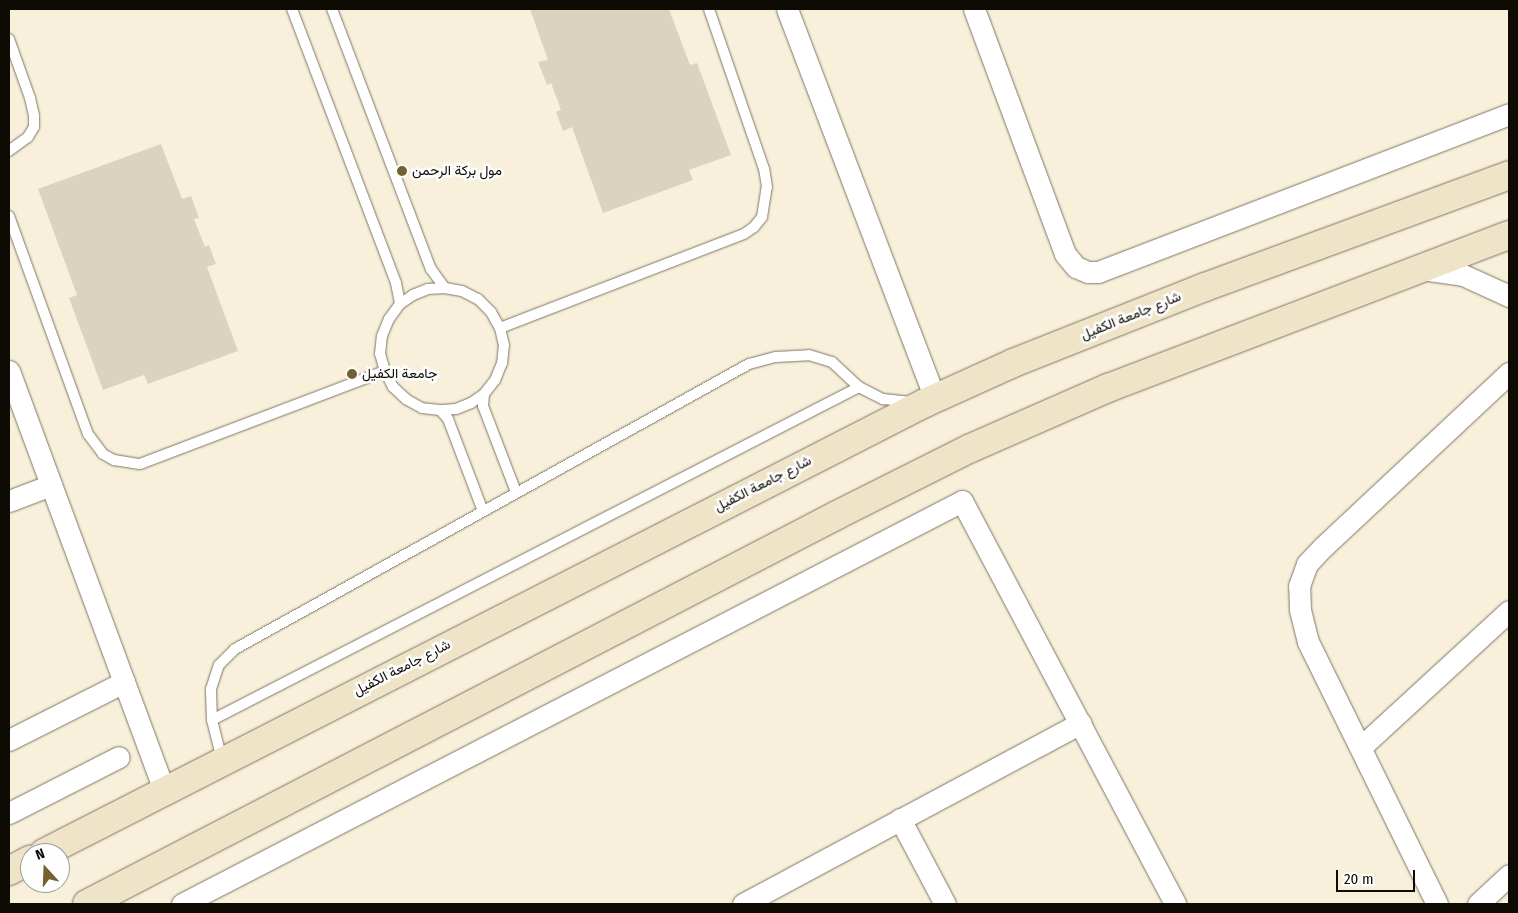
<!DOCTYPE html>
<html>
<head>
<meta charset="utf-8">
<style>
	body { margin:0 }
	#map { position:relative; width:1518px; height:913px; overflow:hidden; background:#f9f0dc; font-family:"Fira Sans Condensed",Vazirmatn,sans-serif }
	div>[style] { position:absolute }
	.building>* { inset:0; background:#dbd3bf }
	.roads { filter:drop-shadow(0 0 1px #7d7563) drop-shadow(0 0 1px #7d7563) }
	.service>* { height:10px; margin:-5px; padding:0 5px; transform-origin:5px; border-radius:5px; background:#fff }
	.minor>* { height:21px; margin:-10.5px; padding:0 10.5px; transform-origin:10.5px; border-radius:10.5px; background:#fff }
	.secondary>* { height:28px; margin:-14px; padding:0 14px; transform-origin:14px; border-radius:14px; background:#efe4c8 }
	.dots>* { width:14px; height:14px; translate:-50% -50%; box-sizing:border-box; border:2px solid #fefefe; border-radius:50% }
	span { translate:-50% -50%; white-space:nowrap; text-align:center; line-height:1.15; -webkit-text-stroke:5px #fefefe; paint-order:stroke }
	.poi-label { font-size:14px; color:#0e0b05 }
	.left { translate:0 -50%; text-align:left }
	.street-label { font-size:14px; color:#0e0b05 }
	.frame { position:absolute; inset:0; border:10px solid #0e0b05; pointer-events:none }
	.north { position:absolute; left:20px; top:843px; width:50px; height:50px; box-sizing:border-box; background:#fefefe; border:1px solid #9e9d9a; border-radius:50%; rotate:340deg; font-size:14px; font-weight:700; line-height:20px; text-align:center; color:#0e0b05 }
	.north::after { content:''; display:block; margin:auto; width:18px; height:22px; background:#74612f; clip-path:polygon(50% 0,100% 100%,50% 72%,0 100%) }
	.scale { position:absolute; left:1336px; top:870px; width:79px; height:22px; box-sizing:border-box; border:2px solid #0e0b05; border-top:0; padding-left:6px; font-size:15px; line-height:18px; white-space:nowrap; color:#0e0b05; -webkit-text-stroke:4px #fefefe; paint-order:stroke }
</style>
</head>
<body>
<div id="map">
	<div class="building">
		<div style="clip-path:polygon(530px 9px,669px 9px,690px 65px,697px 63px,731px 155px,689px 170px,693px 180px,603px 213px,572px 127px,563px 131px,556px 112px,561px 110px,551px 83px,547px 85px,538px 62px,548px 60px)"></div>
		<div style="clip-path:polygon(161px 144px,182px 199px,191px 196px,199px 218px,194px 219px,205px 247px,209px 245px,216px 264px,207px 267px,238px 351px,148px 384px,144px 375px,103px 390px,69px 298px,77px 295px,38px 189px)"></div>
	</div>
	<div class="roads">
		<div class="service">
			<div style="left:292px;top:9px;width:293px;rotate:69.2deg"></div>
			<div style="left:396px;top:283px;width:21px;rotate:79deg"></div>
			<div style="left:332px;top:9px;width:278px;rotate:69.2deg"></div>
			<div style="left:431px;top:269px;width:24px;rotate:54deg"></div>
			<div style="left:9px;top:39px;width:63px;rotate:70.4deg"></div>
			<div style="left:30px;top:98px;width:18px;rotate:77deg"></div>
			<div style="left:34px;top:116px;width:11px;rotate:90deg"></div>
			<div style="left:34px;top:127px;width:12px;rotate:121deg"></div>
			<div style="left:28px;top:137px;width:24px;rotate:144deg"></div>
			<div style="left:9px;top:216px;width:232px;rotate:70.1deg"></div>
			<div style="left:88px;top:434px;width:25px;rotate:53deg"></div>
			<div style="left:103px;top:454px;width:13px;rotate:29deg"></div>
			<div style="left:114px;top:460px;width:26px;rotate:9deg"></div>
			<div style="left:140px;top:464px;width:262px;rotate:-20.8deg"></div>
			<div style="left:500px;top:328px;width:261px;rotate:-21.1deg"></div>
			<div style="left:744px;top:234px;width:12px;rotate:-35deg"></div>
			<div style="left:754px;top:227px;width:13px;rotate:-51deg"></div>
			<div style="left:762px;top:217px;width:30px;rotate:-81deg"></div>
			<div style="left:767px;top:187px;width:18px;rotate:-99deg"></div>
			<div style="left:764px;top:169px;width:169px;rotate:-109deg"></div>
			<div style="left:484px;top:394px;width:16px;rotate:145deg"></div>
			<div style="left:471px;top:403px;width:16px;rotate:158deg"></div>
			<div style="left:456px;top:409px;width:16px;rotate:176deg"></div>
			<div style="left:440px;top:410px;width:18px;rotate:-174deg"></div>
			<div style="left:422px;top:408px;width:18px;rotate:-151deg"></div>
			<div style="left:406px;top:399px;width:18px;rotate:-137deg"></div>
			<div style="left:393px;top:387px;width:18px;rotate:-117deg"></div>
			<div style="left:385px;top:371px;width:18px;rotate:-106deg"></div>
			<div style="left:380px;top:354px;width:18px;rotate:-84deg"></div>
			<div style="left:382px;top:336px;width:18px;rotate:-68deg"></div>
			<div style="left:389px;top:319px;width:19px;rotate:-54deg"></div>
			<div style="left:400px;top:304px;width:16px;rotate:-35deg"></div>
			<div style="left:413px;top:295px;width:16px;rotate:-22deg"></div>
			<div style="left:428px;top:289px;width:17px;rotate:-3deg"></div>
			<div style="left:445px;top:288px;width:17px;rotate:10deg"></div>
			<div style="left:462px;top:291px;width:18px;rotate:27deg"></div>
			<div style="left:478px;top:299px;width:18px;rotate:45deg"></div>
			<div style="left:491px;top:312px;width:18px;rotate:61deg"></div>
			<div style="left:500px;top:328px;width:17px;rotate:77deg"></div>
			<div style="left:504px;top:345px;width:18px;rotate:96deg"></div>
			<div style="left:502px;top:363px;width:18px;rotate:112deg"></div>
			<div style="left:495px;top:380px;width:18px;rotate:128deg"></div>
			<div style="left:484px;top:394px;width:12px;rotate:95deg"></div>
			<div style="left:483px;top:406px;width:92px;rotate:69deg"></div>
			<div style="left:440px;top:410px;width:12px;rotate:48deg"></div>
			<div style="left:448px;top:419px;width:98px;rotate:69.2deg"></div>
			<div style="left:212px;top:720px;width:728px;rotate:-27.23deg"></div>
			<div style="left:222px;top:760px;width:41px;rotate:-104deg"></div>
			<div style="left:212px;top:720px;width:31px;rotate:-92deg"></div>
			<div style="left:211px;top:689px;width:25px;rotate:-72deg"></div>
			<div style="left:219px;top:665px;width:23px;rotate:-45deg"></div>
			<div style="left:235px;top:649px;width:588px;rotate:-29.01deg"></div>
			<div style="left:749px;top:364px;width:28px;rotate:-15deg"></div>
			<div style="left:776px;top:357px;width:33px;rotate:-3deg"></div>
			<div style="left:809px;top:355px;width:24px;rotate:17deg"></div>
			<div style="left:832px;top:362px;width:37px;rotate:43deg"></div>
			<div style="left:859px;top:387px;width:27px;rotate:27deg"></div>
			<div style="left:883px;top:399px;width:28px;rotate:6deg"></div>
		</div>
		<div class="minor">
			<div style="left:787px;top:9px;width:417px;rotate:69.2deg"></div>
			<div style="left:974px;top:9px;width:261px;rotate:69.6deg"></div>
			<div style="left:1065px;top:254px;width:17px;rotate:50deg"></div>
			<div style="left:1076px;top:267px;width:13px;rotate:23deg"></div>
			<div style="left:1088px;top:272px;width:10px"></div>
			<div style="left:1098px;top:272px;width:440px;rotate:-21deg"></div>
			<div style="left:1422px;top:269px;width:41px;rotate:8.3deg"></div>
			<div style="left:1463px;top:275px;width:51px;rotate:24.5deg"></div>
			<div style="left:9px;top:371px;width:447px;rotate:69.7deg"></div>
			<div style="left:9px;top:501px;width:45px;rotate:-20.9deg"></div>
			<div style="left:9px;top:740px;width:129px;rotate:-26.8deg"></div>
			<div style="left:1361px;top:747px;width:201px;rotate:-42.6deg"></div>
			<div style="left:9px;top:813px;width:123px;rotate:-27deg"></div>
			<div style="left:900px;top:819px;width:96px;rotate:62.1deg"></div>
			<div style="left:182px;top:904px;width:878px;rotate:-27.32deg"></div>
			<div style="left:962px;top:501px;width:456px;rotate:62.1deg"></div>
			<div style="left:743px;top:904px;width:383px;rotate:-28.2deg"></div>
			<div style="left:1437px;top:904px;width:292px;rotate:-116.2deg"></div>
			<div style="left:1308px;top:642px;width:34px;rotate:-104deg"></div>
			<div style="left:1300px;top:609px;width:23px;rotate:-92deg"></div>
			<div style="left:1299px;top:586px;width:23px;rotate:-70deg"></div>
			<div style="left:1307px;top:564px;width:23px;rotate:-47deg"></div>
			<div style="left:1323px;top:547px;width:255px;rotate:-43.1deg"></div>
			<div style="left:1478px;top:904px;width:42px;rotate:-43.1deg"></div>
		</div>
		<div class="secondary">
			<div style="left:44px;top:853px;width:989px;rotate:-27.06deg"></div>
			<div style="left:925px;top:403px;width:97px;rotate:-24.4deg"></div>
			<div style="left:1013px;top:363px;width:206px;rotate:-21.6deg"></div>
			<div style="left:1205px;top:287px;width:324px;rotate:-20.2deg"></div>
			<div style="left:9px;top:871px;width:24px;rotate:-28deg"></div>
			<div style="left:87px;top:904px;width:845px;rotate:-27.41deg"></div>
			<div style="left:837px;top:515px;width:150px;rotate:-26.6deg"></div>
			<div style="left:971px;top:448px;width:150px;rotate:-23.7deg"></div>
			<div style="left:1108px;top:388px;width:429px;rotate:-20.9deg"></div>
		</div>
	</div>
	<div class="dots">
		<div style="left:402px;top:171px;background:#74612f"></div>
		<div style="left:352px;top:374px;background:#74612f"></div>
	</div>
	<div class="poi-label">
		<span class="left" style="left:412px;top:171px">مول بركة الرحمن</span>
		<span class="left" style="left:362px;top:374px">جامعة الكفيل</span>
	</div>
	<div class="street-label">
		<span style="left:1131px;top:316px;rotate:-22deg">شارع جامعة الكفيل</span>
		<span style="left:763px;top:484px;rotate:-27deg">شارع جامعة الكفيل</span>
		<span style="left:402px;top:668px;rotate:-27deg">شارع جامعة الكفيل</span>
	</div>
	<div class="frame"></div>
	<div class="north">N</div>
	<div class="scale">20 m</div>
</div>
</body>
</html>
